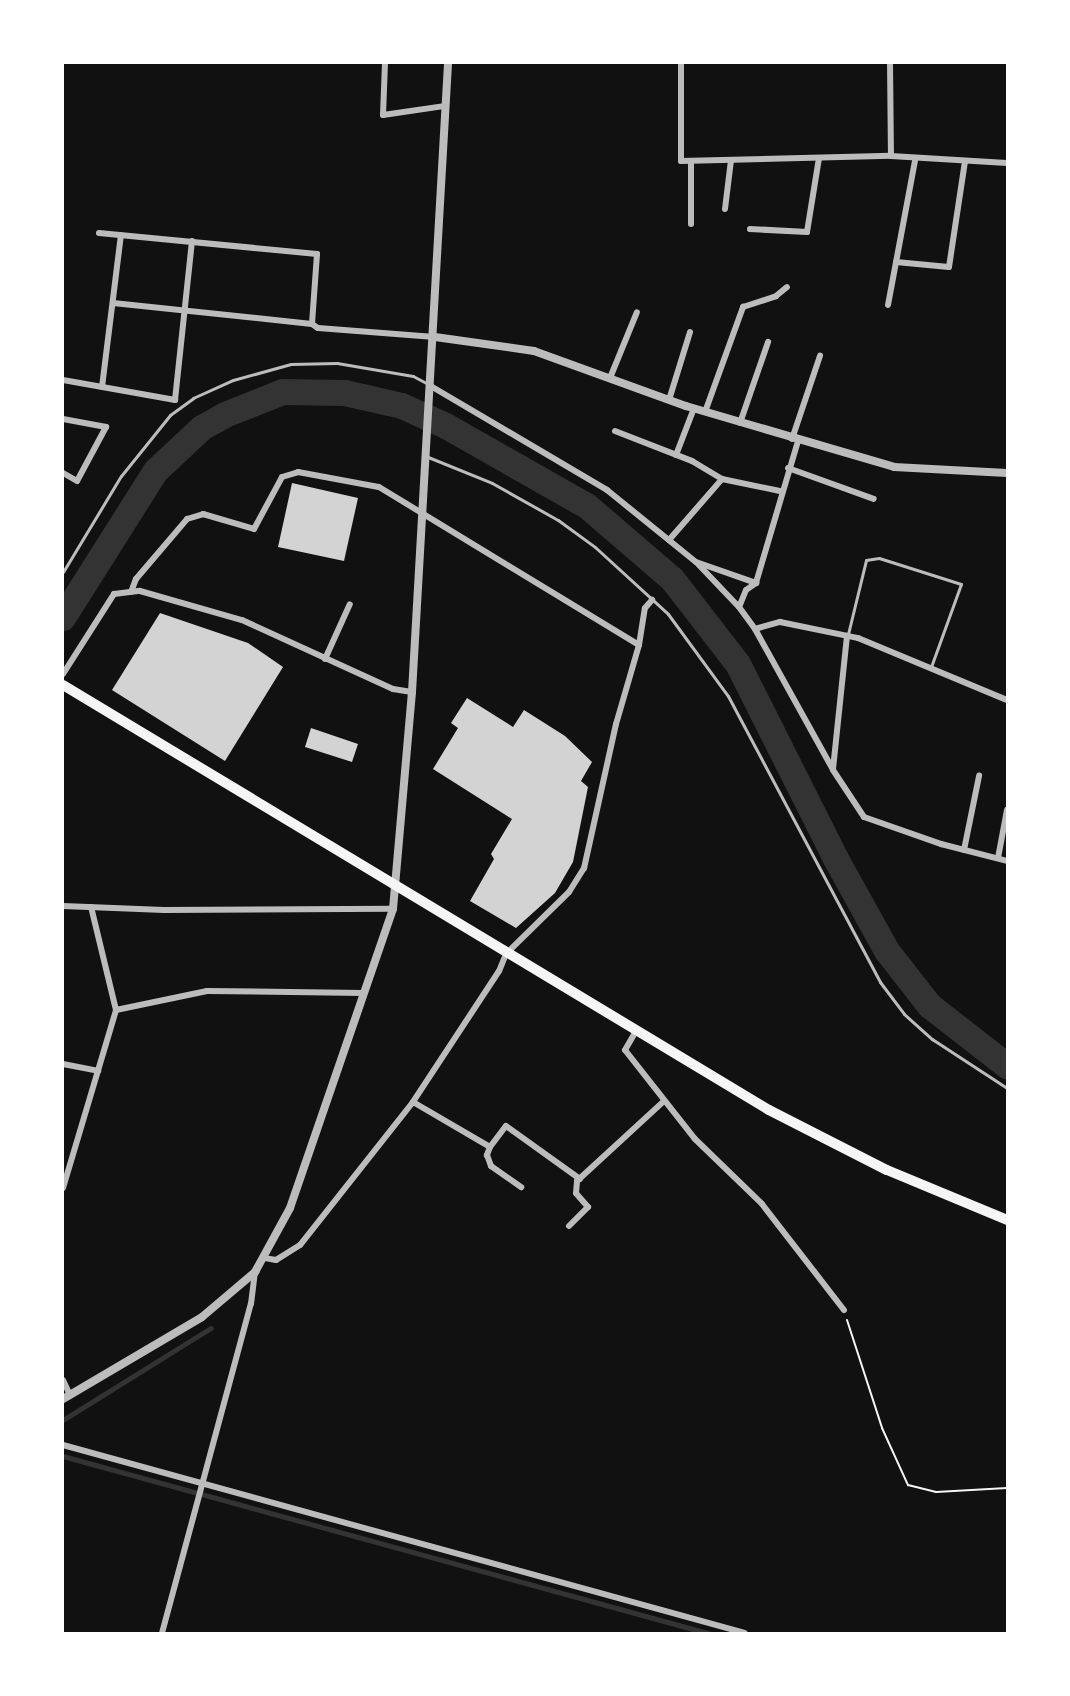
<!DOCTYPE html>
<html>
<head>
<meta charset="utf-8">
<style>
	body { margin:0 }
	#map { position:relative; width:1070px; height:1696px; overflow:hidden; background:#111; font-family:"Asap Condensed",sans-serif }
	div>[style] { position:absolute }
	.stream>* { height:4.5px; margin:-2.25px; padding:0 2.25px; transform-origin:2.25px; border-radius:2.25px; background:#333 }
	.river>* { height:26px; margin:-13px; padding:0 13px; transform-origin:13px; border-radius:13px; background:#333 }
	.building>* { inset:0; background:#d3d3d3 }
	.path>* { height:2px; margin:-1px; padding:0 1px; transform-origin:1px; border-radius:1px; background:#f5f5f5 }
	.service>* { height:3px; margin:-1.5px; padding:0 1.5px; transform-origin:1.5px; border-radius:1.5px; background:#bcbcbc }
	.minor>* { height:6px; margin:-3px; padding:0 3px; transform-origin:3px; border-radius:3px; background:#bcbcbc }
	.tertiary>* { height:8px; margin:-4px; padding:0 4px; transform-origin:4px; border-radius:4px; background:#bcbcbc }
	.trunk>* { height:10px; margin:-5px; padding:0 5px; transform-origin:5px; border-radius:5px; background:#f5f5f5 }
	span { translate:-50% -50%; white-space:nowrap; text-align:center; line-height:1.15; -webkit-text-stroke:6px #fff; paint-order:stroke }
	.frame { position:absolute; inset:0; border:64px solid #fff; pointer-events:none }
</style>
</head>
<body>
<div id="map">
	<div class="stream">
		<div style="left:63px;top:1420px;width:174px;rotate:-31.9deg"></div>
		<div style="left:63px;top:1456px;width:669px;rotate:15.35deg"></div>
	</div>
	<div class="river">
		<div style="left:63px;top:618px;width:174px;rotate:-57.7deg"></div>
		<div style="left:156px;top:471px;width:63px;rotate:-43.1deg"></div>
		<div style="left:202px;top:428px;width:26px;rotate:-29deg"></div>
		<div style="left:225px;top:415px;width:62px;rotate:-21.6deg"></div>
		<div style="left:283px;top:392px;width:62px;rotate:0.9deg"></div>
		<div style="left:345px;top:393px;width:58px;rotate:12.8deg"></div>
		<div style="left:402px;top:406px;width:48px;rotate:24.4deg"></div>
		<div style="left:446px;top:426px;width:162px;rotate:29.6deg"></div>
		<div style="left:587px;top:506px;width:113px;rotate:40.7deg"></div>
		<div style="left:673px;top:580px;width:106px;rotate:52.3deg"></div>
		<div style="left:738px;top:664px;width:218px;rotate:63.3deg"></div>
		<div style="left:836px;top:859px;width:105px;rotate:61deg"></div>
		<div style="left:887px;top:951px;width:70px;rotate:52deg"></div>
		<div style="left:930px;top:1006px;width:98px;rotate:37.9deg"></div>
	</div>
	<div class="building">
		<div style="clip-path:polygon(292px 483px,358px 498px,344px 561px,278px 547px)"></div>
		<div style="clip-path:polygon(160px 613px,248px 643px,283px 667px,225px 761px,112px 690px)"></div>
		<div style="clip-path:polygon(467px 698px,513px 727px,524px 710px,565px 736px,592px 762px,581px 781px,588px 787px,573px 862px,555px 893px,516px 928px,470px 901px,494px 859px,491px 854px,512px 819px,433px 769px,458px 728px,451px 723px)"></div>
		<div style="clip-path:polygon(311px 728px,358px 744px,352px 762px,305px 747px)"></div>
	</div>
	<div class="path">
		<div style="left:847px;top:1320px;width:114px;rotate:72deg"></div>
		<div style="left:882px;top:1428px;width:63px;rotate:65.5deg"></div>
		<div style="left:908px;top:1485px;width:29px;rotate:14deg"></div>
		<div style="left:936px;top:1492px;width:71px;rotate:-3.2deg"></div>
	</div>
	<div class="service">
		<div style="left:428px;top:457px;width:69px;rotate:22.1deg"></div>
		<div style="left:492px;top:483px;width:76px;rotate:29.3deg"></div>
		<div style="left:558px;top:520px;width:46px;rotate:36.1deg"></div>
		<div style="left:595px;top:547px;width:99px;rotate:42.5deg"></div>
		<div style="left:668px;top:614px;width:102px;rotate:53.8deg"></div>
		<div style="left:728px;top:696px;width:324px;rotate:62deg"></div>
		<div style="left:880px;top:982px;width:40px;rotate:53deg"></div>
		<div style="left:904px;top:1014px;width:38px;rotate:42deg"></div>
		<div style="left:932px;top:1039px;width:90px;rotate:33.2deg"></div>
		<div style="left:63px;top:572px;width:112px;rotate:-58.9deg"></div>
		<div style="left:121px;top:476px;width:78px;rotate:-51.2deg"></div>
		<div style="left:170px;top:415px;width:29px;rotate:-36deg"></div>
		<div style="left:193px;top:398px;width:44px;rotate:-24.2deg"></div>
		<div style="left:233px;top:380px;width:60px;rotate:-15.4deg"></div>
		<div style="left:291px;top:364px;width:46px;rotate:-1.2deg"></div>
		<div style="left:337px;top:363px;width:77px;rotate:9.7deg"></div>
		<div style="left:413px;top:376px;width:17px;rotate:28deg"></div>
		<div style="left:848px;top:634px;width:76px;rotate:-76.3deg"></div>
		<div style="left:866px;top:560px;width:13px;rotate:-9deg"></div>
		<div style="left:879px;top:558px;width:86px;rotate:17.6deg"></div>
		<div style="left:961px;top:584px;width:88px;rotate:109.9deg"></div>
	</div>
	<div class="minor">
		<div style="left:385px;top:63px;width:52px;rotate:92.2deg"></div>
		<div style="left:383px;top:115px;width:63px;rotate:-8.3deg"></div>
		<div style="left:681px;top:63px;width:98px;rotate:90deg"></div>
		<div style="left:681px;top:161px;width:210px;rotate:-1.4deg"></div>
		<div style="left:891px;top:156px;width:116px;rotate:3.5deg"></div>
		<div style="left:890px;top:63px;width:93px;rotate:89.4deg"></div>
		<div style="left:725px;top:209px;width:49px;rotate:-83deg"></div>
		<div style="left:691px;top:224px;width:63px;rotate:-90deg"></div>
		<div style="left:750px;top:229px;width:57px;rotate:3deg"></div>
		<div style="left:807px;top:232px;width:75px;rotate:-80.8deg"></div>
		<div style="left:99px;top:233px;width:219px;rotate:5.5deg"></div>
		<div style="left:317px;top:254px;width:70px;rotate:94.1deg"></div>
		<div style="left:896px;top:262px;width:53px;rotate:5.4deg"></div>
		<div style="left:949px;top:267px;width:107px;rotate:-81.4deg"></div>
		<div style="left:113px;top:303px;width:200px;rotate:6deg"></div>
		<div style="left:312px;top:324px;width:7px;rotate:34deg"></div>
		<div style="left:318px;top:328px;width:117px;rotate:4.4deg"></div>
		<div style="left:888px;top:305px;width:147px;rotate:-79.4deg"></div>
		<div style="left:610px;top:378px;width:71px;rotate:-67.8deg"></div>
		<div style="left:63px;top:380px;width:114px;rotate:10.1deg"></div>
		<div style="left:175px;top:400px;width:160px;rotate:-83.9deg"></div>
		<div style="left:429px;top:385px;width:207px;rotate:30.5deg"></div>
		<div style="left:607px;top:490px;width:114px;rotate:39deg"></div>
		<div style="left:696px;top:562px;width:64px;rotate:19.3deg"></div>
		<div style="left:102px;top:387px;width:153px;rotate:-82.9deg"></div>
		<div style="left:669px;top:400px;width:71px;rotate:-72.8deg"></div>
		<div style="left:705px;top:412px;width:112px;rotate:-70.1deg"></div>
		<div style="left:743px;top:307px;width:35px;rotate:-18deg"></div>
		<div style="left:776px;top:296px;width:14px;rotate:-39deg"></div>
		<div style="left:63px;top:419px;width:44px;rotate:10.5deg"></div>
		<div style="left:106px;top:427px;width:61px;rotate:118.2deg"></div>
		<div style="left:77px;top:481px;width:16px;rotate:-150deg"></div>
		<div style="left:740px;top:423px;width:86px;rotate:-70.9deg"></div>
		<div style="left:615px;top:431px;width:83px;rotate:21.3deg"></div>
		<div style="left:692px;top:461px;width:35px;rotate:31deg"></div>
		<div style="left:792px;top:439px;width:88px;rotate:-71.4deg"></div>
		<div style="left:798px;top:441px;width:148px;rotate:106.5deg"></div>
		<div style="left:756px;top:583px;width:12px;rotate:145deg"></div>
		<div style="left:746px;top:590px;width:18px;rotate:112deg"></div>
		<div style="left:739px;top:607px;width:27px;rotate:54deg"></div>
		<div style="left:755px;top:629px;width:26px;rotate:-16deg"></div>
		<div style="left:780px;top:622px;width:80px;rotate:11.6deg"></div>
		<div style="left:858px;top:638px;width:161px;rotate:22.6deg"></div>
		<div style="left:676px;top:455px;width:50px;rotate:-69deg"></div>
		<div style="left:788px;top:468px;width:91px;rotate:19.8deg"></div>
		<div style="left:669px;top:540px;width:81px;rotate:-49deg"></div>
		<div style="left:722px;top:479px;width:59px;rotate:11.7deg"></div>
		<div style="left:698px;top:564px;width:59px;rotate:46.4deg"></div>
		<div style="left:131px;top:592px;width:14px;rotate:-69deg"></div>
		<div style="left:136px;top:579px;width:79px;rotate:-49.6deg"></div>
		<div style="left:187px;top:519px;width:17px;rotate:-17deg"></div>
		<div style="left:203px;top:514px;width:53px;rotate:16.4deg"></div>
		<div style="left:254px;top:529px;width:59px;rotate:-61.7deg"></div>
		<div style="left:282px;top:477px;width:17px;rotate:-17deg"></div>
		<div style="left:298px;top:472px;width:82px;rotate:10.5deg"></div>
		<div style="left:379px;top:487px;width:304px;rotate:31.3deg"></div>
		<div style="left:639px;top:645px;width:82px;rotate:106.2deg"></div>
		<div style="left:616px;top:724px;width:148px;rotate:102.5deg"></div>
		<div style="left:584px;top:868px;width:28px;rotate:122deg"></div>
		<div style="left:569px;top:892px;width:88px;rotate:135.5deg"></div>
		<div style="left:506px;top:954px;width:18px;rotate:112deg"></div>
		<div style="left:499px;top:971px;width:157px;rotate:123.3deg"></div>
		<div style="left:413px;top:1102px;width:182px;rotate:128.3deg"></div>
		<div style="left:300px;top:1245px;width:28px;rotate:148deg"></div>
		<div style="left:276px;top:1260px;width:11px;rotate:-170deg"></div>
		<div style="left:755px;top:629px;width:161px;rotate:61deg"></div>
		<div style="left:833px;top:770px;width:56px;rotate:56.6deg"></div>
		<div style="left:864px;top:817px;width:82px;rotate:19.3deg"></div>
		<div style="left:941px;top:844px;width:68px;rotate:14.4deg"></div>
		<div style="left:639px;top:645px;width:37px;rotate:-81deg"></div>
		<div style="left:645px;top:608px;width:11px;rotate:-49deg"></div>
		<div style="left:325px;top:659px;width:60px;rotate:-65.6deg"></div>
		<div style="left:63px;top:674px;width:95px;rotate:-57.5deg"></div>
		<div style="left:114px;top:594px;width:26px;rotate:-7deg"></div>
		<div style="left:140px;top:591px;width:106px;rotate:15.9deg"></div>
		<div style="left:242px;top:620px;width:166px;rotate:24.6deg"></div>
		<div style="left:393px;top:689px;width:19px;rotate:9deg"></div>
		<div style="left:833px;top:769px;width:134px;rotate:-84deg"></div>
		<div style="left:964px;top:850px;width:76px;rotate:-78.5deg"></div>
		<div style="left:998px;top:858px;width:49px;rotate:-79.4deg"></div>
		<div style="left:63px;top:906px;width:101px;rotate:2.3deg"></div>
		<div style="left:164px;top:910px;width:229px;rotate:-0.3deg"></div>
		<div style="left:116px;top:1010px;width:93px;rotate:-11.8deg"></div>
		<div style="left:207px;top:991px;width:156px;rotate:0.7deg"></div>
		<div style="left:636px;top:1031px;width:22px;rotate:120deg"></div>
		<div style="left:625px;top:1050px;width:113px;rotate:51.8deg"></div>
		<div style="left:695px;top:1139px;width:93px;rotate:44.1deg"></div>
		<div style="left:762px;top:1204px;width:134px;rotate:52.3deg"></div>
		<div style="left:63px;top:1064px;width:36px;rotate:11deg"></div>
		<div style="left:413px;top:1102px;width:89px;rotate:30.3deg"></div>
		<div style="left:490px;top:1147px;width:26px;rotate:-53deg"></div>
		<div style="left:506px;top:1126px;width:91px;rotate:35.6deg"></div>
		<div style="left:490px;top:1147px;width:9px;rotate:111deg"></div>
		<div style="left:487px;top:1155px;width:12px;rotate:70deg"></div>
		<div style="left:491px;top:1166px;width:37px;rotate:35deg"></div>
		<div style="left:63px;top:1188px;width:186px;rotate:-73.4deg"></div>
		<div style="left:116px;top:1010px;width:106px;rotate:-103.6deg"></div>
		<div style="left:569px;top:1226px;width:27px;rotate:-45deg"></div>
		<div style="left:588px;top:1207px;width:18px;rotate:-131deg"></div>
		<div style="left:576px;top:1193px;width:12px;rotate:-85deg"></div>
		<div style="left:577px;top:1181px;width:118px;rotate:-42.6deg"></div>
		<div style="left:63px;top:1380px;width:17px;rotate:65deg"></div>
		<div style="left:63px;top:1445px;width:707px;rotate:15.41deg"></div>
		<div style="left:162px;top:1633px;width:341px;rotate:-74.9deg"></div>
		<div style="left:251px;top:1304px;width:32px;rotate:-83deg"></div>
	</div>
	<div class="tertiary">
		<div style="left:435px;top:337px;width:100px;rotate:8deg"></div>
		<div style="left:534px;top:351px;width:162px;rotate:19.9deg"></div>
		<div style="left:686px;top:406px;width:217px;rotate:16.3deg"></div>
		<div style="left:894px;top:467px;width:113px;rotate:3deg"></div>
		<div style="left:63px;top:1399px;width:161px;rotate:-30.5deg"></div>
		<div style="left:202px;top:1317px;width:70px;rotate:-40.3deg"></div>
		<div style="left:255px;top:1272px;width:73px;rotate:-61.3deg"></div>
		<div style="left:290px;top:1208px;width:316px;rotate:-71deg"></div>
		<div style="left:393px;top:909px;width:218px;rotate:-85deg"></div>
		<div style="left:412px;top:692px;width:630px;rotate:-86.72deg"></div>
	</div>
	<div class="trunk">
		<div style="left:63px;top:685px;width:824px;rotate:31.05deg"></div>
		<div style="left:769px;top:1110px;width:132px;rotate:27deg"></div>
		<div style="left:887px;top:1170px;width:130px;rotate:22.6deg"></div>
	</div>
	<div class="frame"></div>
</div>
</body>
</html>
